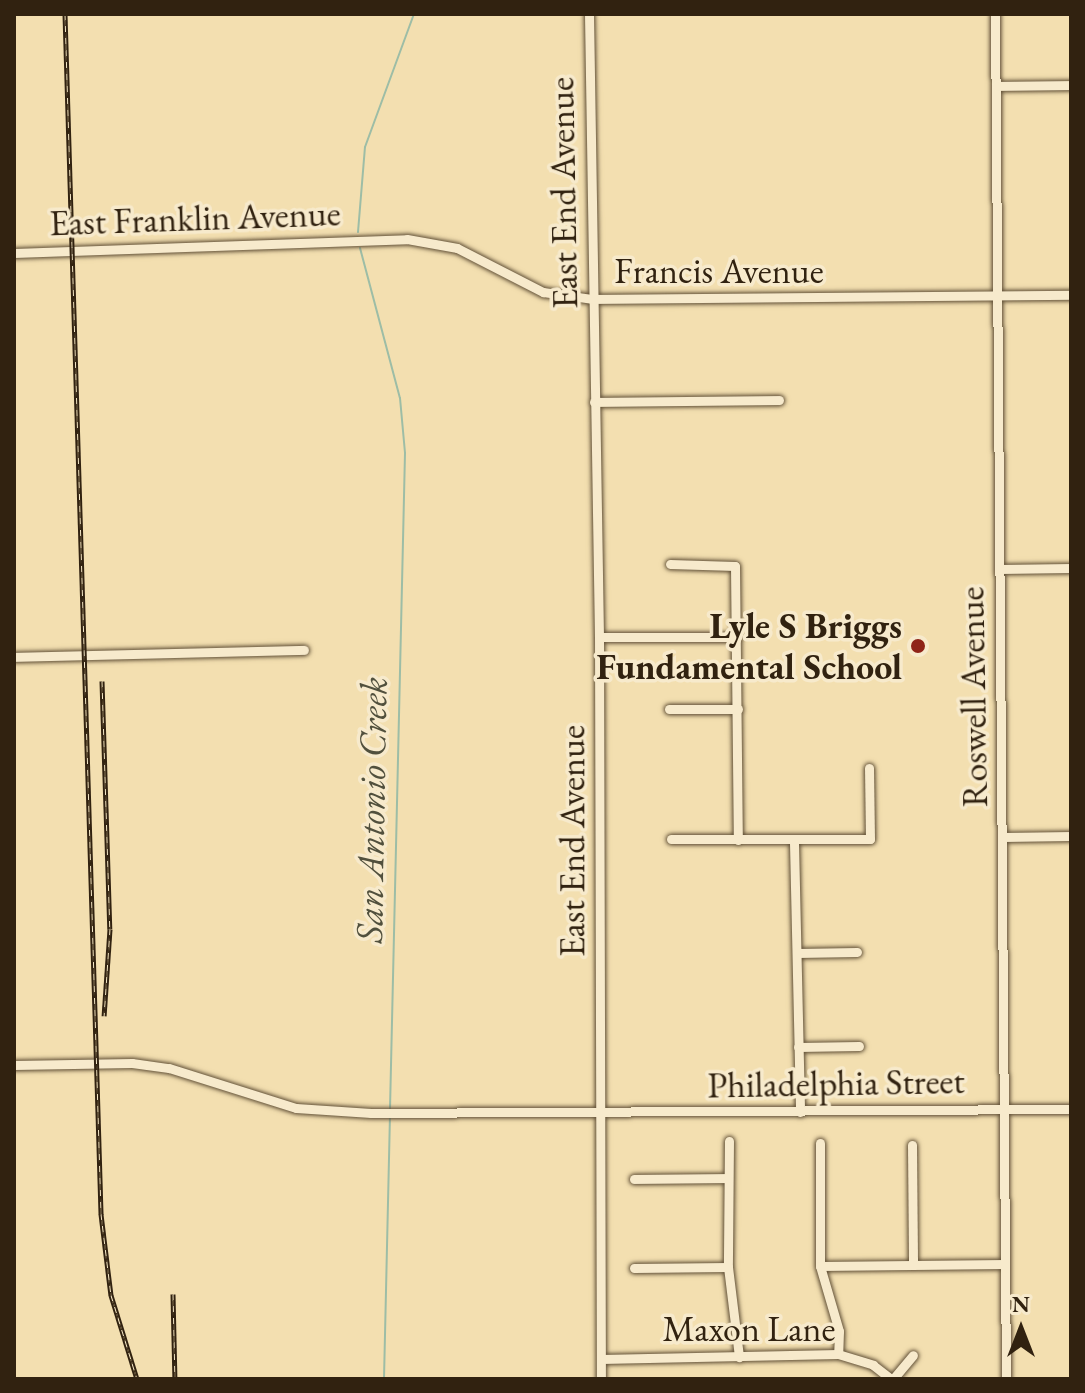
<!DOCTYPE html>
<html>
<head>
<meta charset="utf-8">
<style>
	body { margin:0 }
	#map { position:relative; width:1085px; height:1393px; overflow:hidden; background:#f3dfb0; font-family:"EB Garamond",serif }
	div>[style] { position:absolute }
	.stream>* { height:2px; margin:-1px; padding:0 1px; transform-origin:1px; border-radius:1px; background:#9dbda6 }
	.roads { filter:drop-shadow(0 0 2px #625138) drop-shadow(0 0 2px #625138) }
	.minor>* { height:9px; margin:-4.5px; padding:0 4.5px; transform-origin:4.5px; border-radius:4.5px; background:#f7eacc }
	.rail>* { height:5px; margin-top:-2.5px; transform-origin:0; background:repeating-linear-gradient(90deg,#f7eacc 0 6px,#312210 0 12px); box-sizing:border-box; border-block:2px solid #312210 }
	.dots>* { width:22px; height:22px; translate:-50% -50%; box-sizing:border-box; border:4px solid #f7eacc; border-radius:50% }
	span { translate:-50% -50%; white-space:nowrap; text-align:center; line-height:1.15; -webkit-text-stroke:7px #f7eacc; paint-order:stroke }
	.street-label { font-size:36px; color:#312210 }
	.poi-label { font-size:36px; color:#312210; font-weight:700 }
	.right { translate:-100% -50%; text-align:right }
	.water-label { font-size:38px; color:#51503d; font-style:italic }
	.frame { position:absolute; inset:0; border:16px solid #312210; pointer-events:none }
	.north { position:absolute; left:981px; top:1289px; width:80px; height:80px; -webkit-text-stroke:6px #f7eacc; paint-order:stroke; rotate:0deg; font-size:22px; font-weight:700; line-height:32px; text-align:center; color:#312210 }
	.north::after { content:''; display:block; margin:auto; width:28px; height:36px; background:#312210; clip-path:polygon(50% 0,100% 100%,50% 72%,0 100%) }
</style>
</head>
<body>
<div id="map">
	<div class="stream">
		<div style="left:358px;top:232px;width:85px;rotate:-85.3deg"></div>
		<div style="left:365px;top:147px;width:142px;rotate:-69.8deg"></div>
		<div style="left:360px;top:248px;width:155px;rotate:75.1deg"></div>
		<div style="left:400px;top:398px;width:55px;rotate:84.8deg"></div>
		<div style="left:405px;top:453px;width:656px;rotate:91.31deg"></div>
		<div style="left:384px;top:1379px;width:263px;rotate:-88.7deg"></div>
	</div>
	<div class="roads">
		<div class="minor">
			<div style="left:589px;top:14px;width:623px;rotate:89.08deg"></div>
			<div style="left:599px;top:637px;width:742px;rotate:89.85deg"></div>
			<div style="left:995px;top:14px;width:1365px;rotate:89.54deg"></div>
			<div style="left:996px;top:86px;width:75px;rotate:-0.8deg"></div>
			<div style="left:14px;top:253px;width:393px;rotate:-2deg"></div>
			<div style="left:407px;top:239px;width:51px;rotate:10.2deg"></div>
			<div style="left:457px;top:248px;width:97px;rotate:27.1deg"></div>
			<div style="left:543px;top:292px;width:49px;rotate:8.1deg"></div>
			<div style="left:592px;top:299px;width:479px;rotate:-0.5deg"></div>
			<div style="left:594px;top:402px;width:185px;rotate:-0.6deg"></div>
			<div style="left:670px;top:564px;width:65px;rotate:1.8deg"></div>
			<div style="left:735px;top:566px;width:274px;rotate:89.4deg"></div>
			<div style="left:999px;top:569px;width:72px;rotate:-0.8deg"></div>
			<div style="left:599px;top:637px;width:138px"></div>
			<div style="left:14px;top:657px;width:290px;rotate:-1.4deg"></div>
			<div style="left:669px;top:709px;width:69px"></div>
			<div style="left:1003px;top:837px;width:68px;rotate:-0.8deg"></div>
			<div style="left:671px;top:839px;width:199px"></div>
			<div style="left:870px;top:839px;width:71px;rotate:-90.8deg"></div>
			<div style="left:794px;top:843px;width:269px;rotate:88.7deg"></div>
			<div style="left:797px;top:953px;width:60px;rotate:-1deg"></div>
			<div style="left:798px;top:1047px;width:61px;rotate:-0.9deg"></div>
			<div style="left:14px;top:1065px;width:118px;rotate:-1deg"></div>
			<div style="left:132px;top:1063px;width:37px;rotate:8deg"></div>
			<div style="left:169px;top:1068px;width:133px;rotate:17.5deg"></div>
			<div style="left:296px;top:1108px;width:75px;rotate:3.8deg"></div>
			<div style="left:371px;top:1113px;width:700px;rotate:-0.33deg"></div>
			<div style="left:729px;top:1141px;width:126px;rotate:90.5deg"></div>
			<div style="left:728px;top:1267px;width:91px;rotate:83deg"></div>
			<div style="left:820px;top:1143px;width:123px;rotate:90deg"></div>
			<div style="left:820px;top:1266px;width:68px;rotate:73.7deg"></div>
			<div style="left:839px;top:1331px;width:23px;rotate:92deg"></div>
			<div style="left:912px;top:1145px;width:120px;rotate:89.5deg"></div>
			<div style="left:634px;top:1179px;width:94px;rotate:-0.6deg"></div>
			<div style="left:820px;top:1266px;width:185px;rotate:-0.6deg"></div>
			<div style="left:634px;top:1268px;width:94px;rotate:-0.6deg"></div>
			<div style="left:601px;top:1359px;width:237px;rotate:-1.2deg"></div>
			<div style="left:838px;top:1354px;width:37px;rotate:17deg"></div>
			<div style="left:873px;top:1365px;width:23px;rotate:38deg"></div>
			<div style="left:893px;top:1379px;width:31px;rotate:-50deg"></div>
		</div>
	</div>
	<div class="rail">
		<div style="left:65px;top:14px;width:1201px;rotate:88.28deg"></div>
		<div style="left:101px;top:1214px;width:82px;rotate:83deg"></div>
		<div style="left:111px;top:1295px;width:88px;rotate:72.8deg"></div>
		<div style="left:102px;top:681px;width:248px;rotate:88.2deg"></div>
		<div style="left:110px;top:929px;width:87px;rotate:93.9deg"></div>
		<div style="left:173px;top:1294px;width:85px;rotate:88.7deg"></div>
	</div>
	<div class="dots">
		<div style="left:918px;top:646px;background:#8f2418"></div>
	</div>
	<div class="street-label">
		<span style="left:563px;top:193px;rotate:-91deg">East End Avenue</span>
		<span style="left:195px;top:218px;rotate:-2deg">East Franklin Avenue</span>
		<span style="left:719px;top:271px">Francis Avenue</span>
		<span style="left:973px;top:697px;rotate:-91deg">Roswell Avenue</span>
		<span style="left:572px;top:841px;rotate:-90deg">East End Avenue</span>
		<span style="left:836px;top:1083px;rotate:-1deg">Philadelphia Street</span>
		<span style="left:749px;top:1329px">Maxon Lane</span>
	</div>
	<div class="poi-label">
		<span class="right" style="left:902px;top:646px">Lyle S Briggs<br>Fundamental School</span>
	</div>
	<div class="water-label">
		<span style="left:371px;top:810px;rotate:-89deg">San Antonio Creek</span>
	</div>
	<div class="frame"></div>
	<div class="north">N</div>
</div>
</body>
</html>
